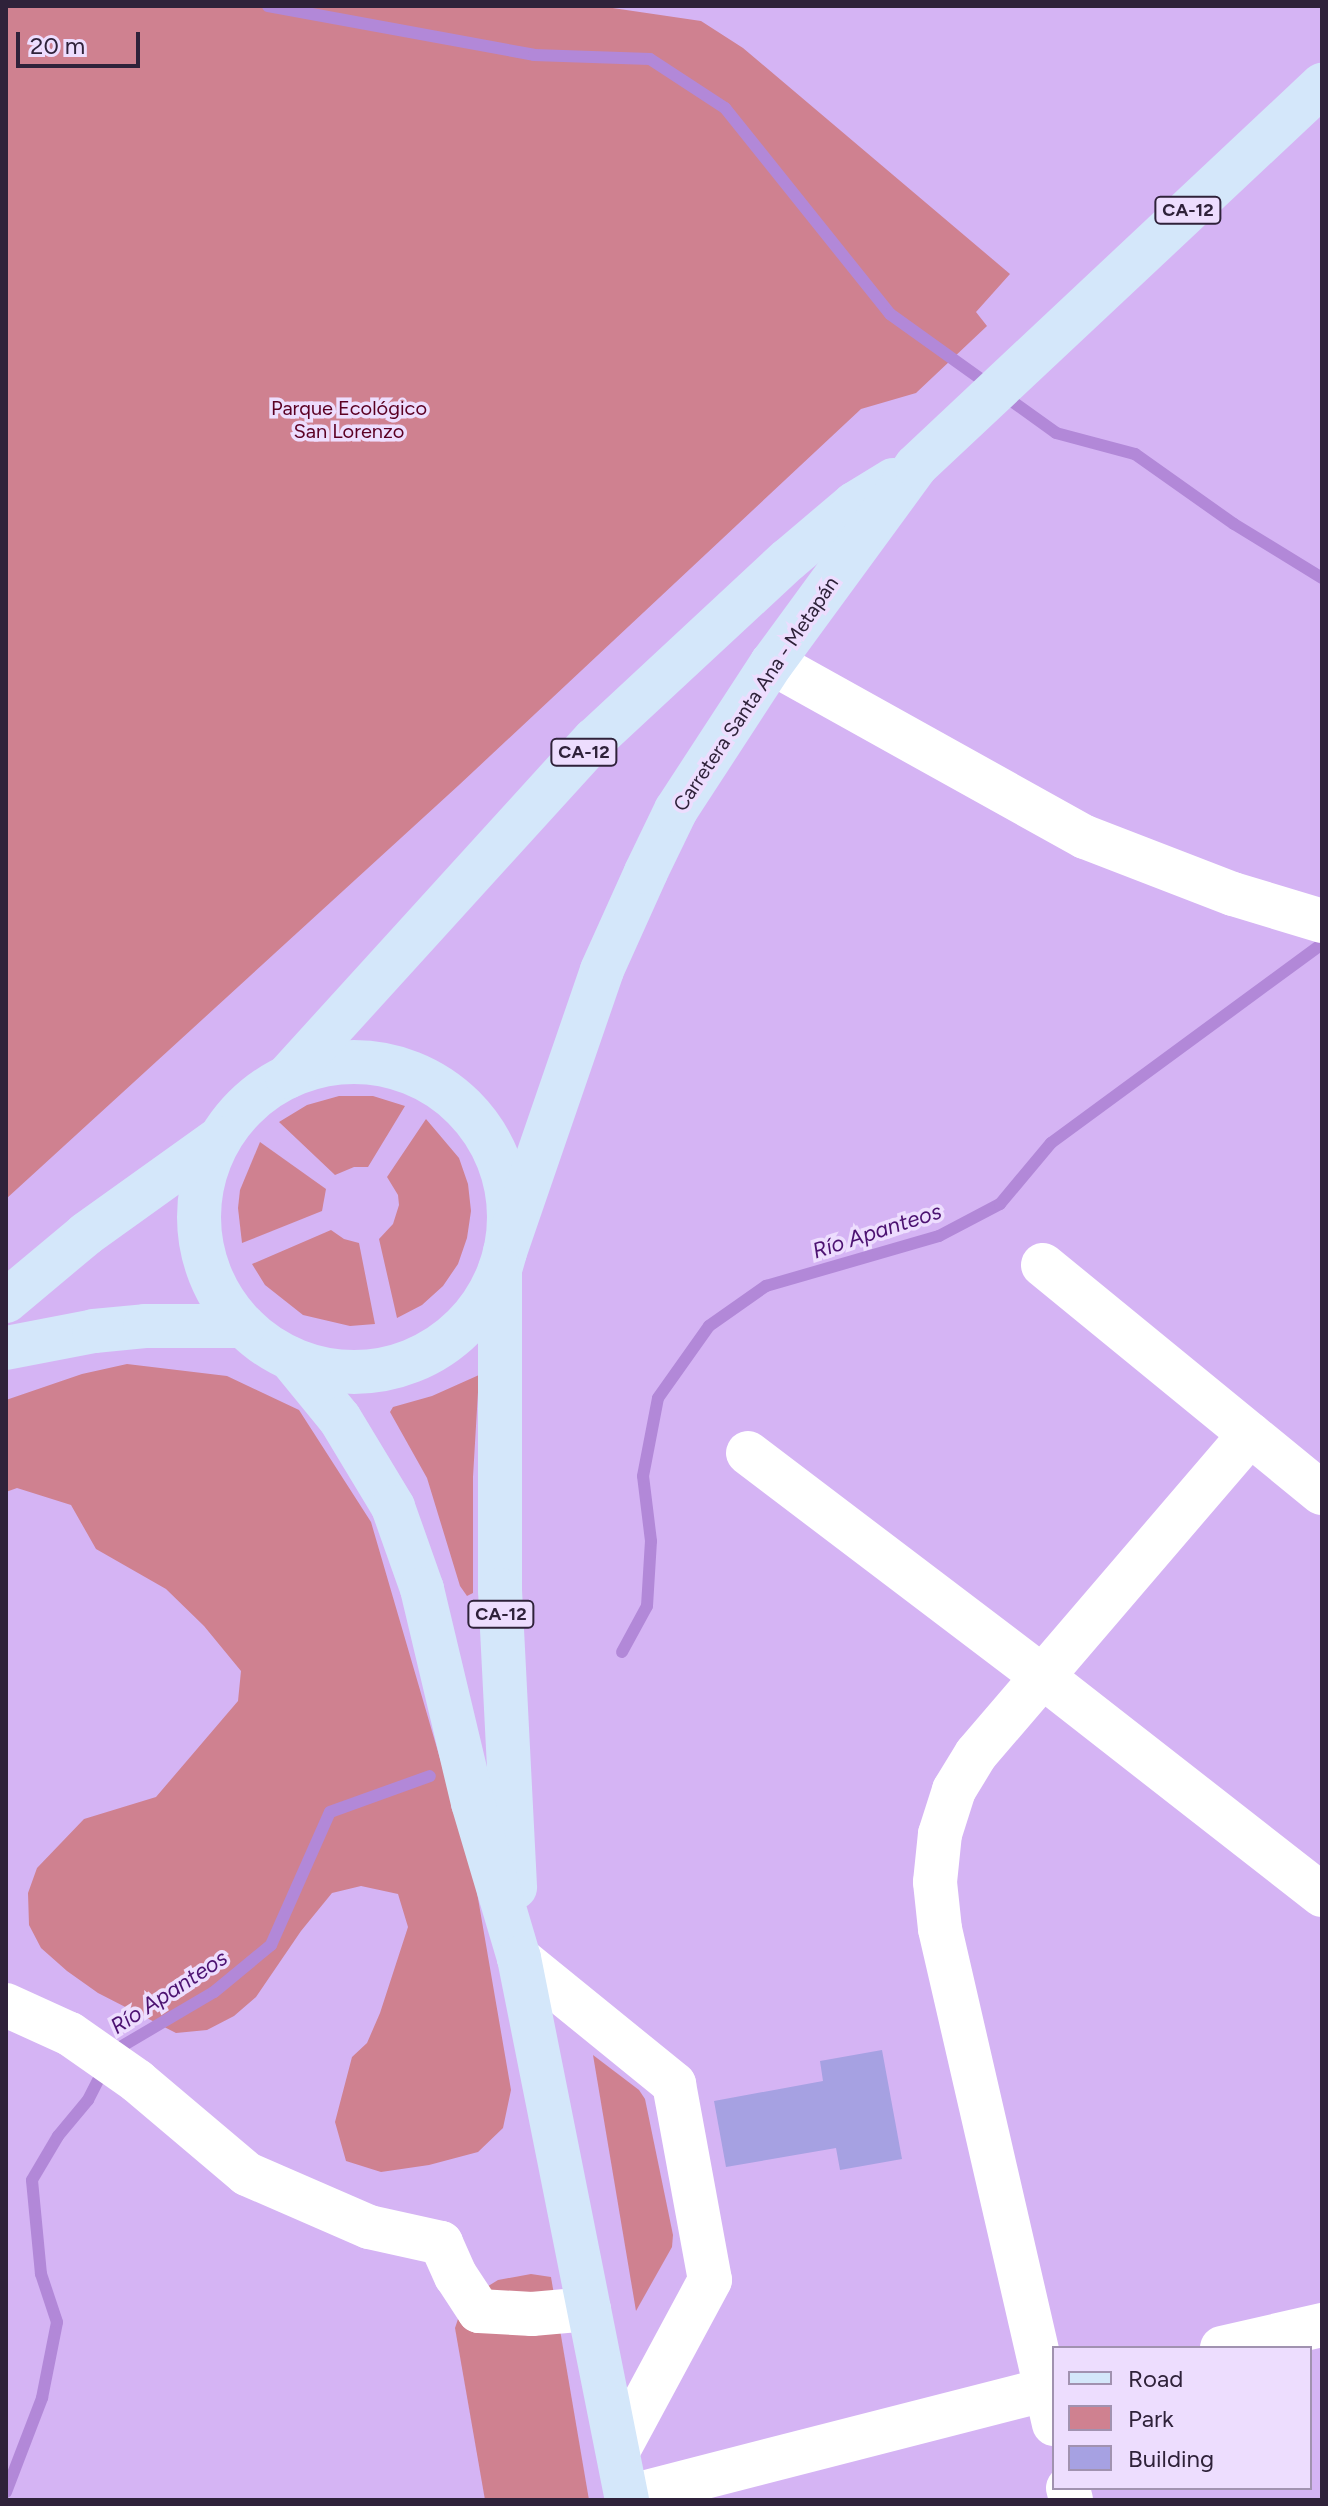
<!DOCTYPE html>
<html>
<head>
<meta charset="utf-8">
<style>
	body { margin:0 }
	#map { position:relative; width:1328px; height:2506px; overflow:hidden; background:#d5b4f4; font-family:Figtree,sans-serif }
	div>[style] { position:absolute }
	.green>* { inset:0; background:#cf8190 }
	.stream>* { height:12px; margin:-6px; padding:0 6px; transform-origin:6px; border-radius:6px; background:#b288d8 }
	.building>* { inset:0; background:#a6a1e2 }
	.minor>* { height:44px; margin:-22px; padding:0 22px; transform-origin:22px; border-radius:22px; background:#fff }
	.major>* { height:44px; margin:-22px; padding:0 22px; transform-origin:22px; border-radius:22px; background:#d4e7fa }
	.major>.ring { margin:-22px; padding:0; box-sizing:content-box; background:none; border:44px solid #d4e7fa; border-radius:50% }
	span { translate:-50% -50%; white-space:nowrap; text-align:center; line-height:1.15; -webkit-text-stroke:7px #edddfe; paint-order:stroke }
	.shield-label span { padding:2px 6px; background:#edddfe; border:2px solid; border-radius:6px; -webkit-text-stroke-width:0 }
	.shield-label { font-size:18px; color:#2f223a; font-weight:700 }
	.park-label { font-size:20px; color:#5b0023 }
	.street-label { font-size:20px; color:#2f223a }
	.water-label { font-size:22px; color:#4c1271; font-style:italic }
	.frame { position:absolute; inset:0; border:8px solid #2f223a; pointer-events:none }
	.legend { position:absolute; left:1052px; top:2346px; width:260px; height:144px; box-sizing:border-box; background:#edddfe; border:2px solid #a192b0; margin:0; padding:10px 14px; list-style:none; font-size:24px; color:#2f223a }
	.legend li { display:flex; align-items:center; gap:16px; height:40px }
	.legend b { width:40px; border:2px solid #a192b0 }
	.scale { position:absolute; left:16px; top:32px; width:124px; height:36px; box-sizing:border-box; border:4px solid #2f223a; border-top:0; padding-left:10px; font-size:24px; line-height:28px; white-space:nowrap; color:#2f223a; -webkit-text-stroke:6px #edddfe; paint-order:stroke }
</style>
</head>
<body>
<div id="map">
	<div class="green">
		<div style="clip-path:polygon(6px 6px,599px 6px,701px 21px,743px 48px,1010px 274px,976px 312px,987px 326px,916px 393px,861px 409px,459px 785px,6px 1199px)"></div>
		<div style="clip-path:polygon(339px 1096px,373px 1096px,405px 1106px,368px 1167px,354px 1167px,335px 1175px,279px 1122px,307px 1105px)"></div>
		<div style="clip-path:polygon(426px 1119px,459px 1158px,468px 1184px,471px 1211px,467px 1238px,458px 1264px,443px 1286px,422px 1305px,397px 1318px,379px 1239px,393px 1224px,399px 1205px,398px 1195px,387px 1177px)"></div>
		<div style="clip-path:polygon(260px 1142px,326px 1189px,322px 1211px,242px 1243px,238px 1208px,240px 1190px)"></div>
		<div style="clip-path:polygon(331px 1230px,344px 1239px,359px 1243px,375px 1324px,350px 1326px,303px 1315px,265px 1285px,252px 1264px)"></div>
		<div style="clip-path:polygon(127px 1364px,227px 1376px,299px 1410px,371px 1522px,474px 1875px,511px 2090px,503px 2128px,478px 2152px,429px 2165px,381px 2172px,346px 2161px,335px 2122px,352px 2057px,367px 2043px,380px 2013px,408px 1927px,398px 1894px,361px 1886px,332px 1893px,301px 1931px,256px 1997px,234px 2016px,207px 2030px,176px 2033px,98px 1993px,67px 1971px,41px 1948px,29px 1925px,28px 1893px,37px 1868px,84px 1819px,156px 1797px,238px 1701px,241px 1671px,204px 1626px,166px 1589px,96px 1549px,71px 1505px,17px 1488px,6px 1492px,6px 1400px,82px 1374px)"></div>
		<div style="clip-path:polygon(479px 1375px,473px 1477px,473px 1593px,467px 1596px,460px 1586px,427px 1478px,390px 1412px,393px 1407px,432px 1396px)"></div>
		<div style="clip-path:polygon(593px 2055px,639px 2090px,645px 2099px,673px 2235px,672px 2247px,636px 2311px)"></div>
		<div style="clip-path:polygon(531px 2274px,551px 2277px,589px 2500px,485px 2500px,455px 2328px,464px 2301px,498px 2280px)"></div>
	</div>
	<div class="stream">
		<div style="left:268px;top:6px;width:270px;rotate:10.4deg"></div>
		<div style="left:534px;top:55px;width:116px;rotate:2deg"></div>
		<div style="left:650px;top:59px;width:90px;rotate:33.2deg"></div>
		<div style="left:725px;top:108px;width:264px;rotate:51.3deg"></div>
		<div style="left:890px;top:314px;width:204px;rotate:35.6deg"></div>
		<div style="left:1056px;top:433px;width:82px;rotate:14.9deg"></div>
		<div style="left:1135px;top:454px;width:121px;rotate:35.3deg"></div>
		<div style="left:1234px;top:524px;width:103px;rotate:31.5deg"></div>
		<div style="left:622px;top:1652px;width:52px;rotate:-61.5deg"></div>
		<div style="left:647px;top:1606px;width:65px;rotate:-86.5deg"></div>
		<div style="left:651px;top:1541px;width:65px;rotate:-97deg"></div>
		<div style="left:643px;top:1476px;width:79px;rotate:-79.1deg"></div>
		<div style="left:658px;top:1398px;width:88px;rotate:-54.7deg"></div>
		<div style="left:709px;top:1326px;width:70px;rotate:-35.1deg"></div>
		<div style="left:766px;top:1286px;width:180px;rotate:-16.1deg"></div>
		<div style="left:939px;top:1236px;width:69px;rotate:-27.7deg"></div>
		<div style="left:1000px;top:1204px;width:80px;rotate:-50.1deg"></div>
		<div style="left:1051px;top:1143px;width:336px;rotate:-36.3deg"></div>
		<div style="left:112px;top:2052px;width:118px;rotate:-30.5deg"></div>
		<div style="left:214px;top:1992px;width:74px;rotate:-39.5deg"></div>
		<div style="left:271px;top:1945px;width:145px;rotate:-66.1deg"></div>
		<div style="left:330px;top:1812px;width:106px;rotate:-19.8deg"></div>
		<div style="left:6px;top:2492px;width:101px;rotate:-69deg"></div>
		<div style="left:42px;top:2398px;width:77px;rotate:-78.8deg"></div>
		<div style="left:57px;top:2322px;width:51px;rotate:-108.4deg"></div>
		<div style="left:41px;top:2274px;width:94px;rotate:-95.5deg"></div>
		<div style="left:32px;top:2180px;width:51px;rotate:-59.4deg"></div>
		<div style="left:58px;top:2136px;width:47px;rotate:-50.2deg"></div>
		<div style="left:88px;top:2100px;width:36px;rotate:-63deg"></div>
	</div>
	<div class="building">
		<div style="clip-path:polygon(882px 2050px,902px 2159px,840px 2170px,836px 2148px,726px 2167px,714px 2101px,823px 2081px,820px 2061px)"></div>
	</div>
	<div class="minor">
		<div style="left:772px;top:663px;width:358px;rotate:29.1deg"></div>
		<div style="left:1085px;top:837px;width:159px;rotate:21.1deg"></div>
		<div style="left:1233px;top:894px;width:93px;rotate:16.9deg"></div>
		<div style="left:1043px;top:1265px;width:360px;rotate:39.3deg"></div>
		<div style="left:748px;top:1453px;width:370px;rotate:37.2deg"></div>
		<div style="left:1043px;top:1677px;width:354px;rotate:38deg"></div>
		<div style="left:519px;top:1958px;width:200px;rotate:39.1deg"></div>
		<div style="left:674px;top:2084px;width:199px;rotate:79.6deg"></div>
		<div style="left:710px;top:2280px;width:194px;rotate:118.3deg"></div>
		<div style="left:6px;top:2005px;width:70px;rotate:24.4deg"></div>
		<div style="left:70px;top:2034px;width:82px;rotate:35deg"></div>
		<div style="left:137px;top:2081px;width:144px;rotate:40.2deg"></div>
		<div style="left:247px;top:2174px;width:133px;rotate:23.5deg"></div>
		<div style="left:369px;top:2227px;width:74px;rotate:12.5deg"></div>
		<div style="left:441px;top:2243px;width:36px;rotate:66deg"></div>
		<div style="left:456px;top:2276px;width:42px;rotate:56.7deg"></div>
		<div style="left:479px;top:2311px;width:53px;rotate:3.2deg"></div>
		<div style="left:532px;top:2314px;width:57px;rotate:-5deg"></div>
		<div style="left:1222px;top:2348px;width:103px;rotate:-13deg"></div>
		<div style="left:1054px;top:2424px;width:508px;rotate:-102.97deg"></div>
		<div style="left:940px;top:1929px;width:47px;rotate:-96.1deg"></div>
		<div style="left:935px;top:1882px;width:48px;rotate:-84.1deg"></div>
		<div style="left:940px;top:1834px;width:46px;rotate:-72.3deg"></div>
		<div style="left:954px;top:1790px;width:42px;rotate:-58.6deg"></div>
		<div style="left:976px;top:1754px;width:421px;rotate:-49.4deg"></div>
		<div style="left:1068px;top:2488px;width:12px;rotate:76deg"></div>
		<div style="left:627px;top:2497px;width:441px;rotate:-14.4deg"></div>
	</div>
	<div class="major">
		<div class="ring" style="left:199px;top:1062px;width:266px;height:266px"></div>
		<div style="left:287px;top:1077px;width:456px;rotate:-47.7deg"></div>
		<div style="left:594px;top:740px;width:265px;rotate:-42.9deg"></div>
		<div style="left:788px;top:560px;width:87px;rotate:-40.3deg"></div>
		<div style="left:854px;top:504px;width:46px;rotate:-31.6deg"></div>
		<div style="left:505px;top:1252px;width:298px;rotate:-71deg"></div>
		<div style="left:602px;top:970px;width:107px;rotate:-65.8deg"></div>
		<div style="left:646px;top:872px;width:69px;rotate:-64.2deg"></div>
		<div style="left:676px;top:810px;width:176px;rotate:-56.9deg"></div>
		<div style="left:772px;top:663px;width:244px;rotate:-53.8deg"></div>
		<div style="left:916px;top:466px;width:557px;rotate:-43.18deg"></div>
		<div style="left:500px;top:1270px;width:320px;rotate:90deg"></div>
		<div style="left:500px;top:1590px;width:298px;rotate:87.1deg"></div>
		<div style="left:6px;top:1301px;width:104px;rotate:-39.9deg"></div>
		<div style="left:86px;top:1234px;width:165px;rotate:-35.6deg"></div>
		<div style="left:6px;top:1348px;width:90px;rotate:-10.9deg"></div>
		<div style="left:94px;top:1331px;width:51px;rotate:-5.6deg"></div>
		<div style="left:145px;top:1326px;width:99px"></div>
		<div style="left:291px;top:1359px;width:77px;rotate:50.8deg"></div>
		<div style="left:340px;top:1419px;width:103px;rotate:58.9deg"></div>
		<div style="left:393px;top:1507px;width:87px;rotate:70.5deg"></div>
		<div style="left:422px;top:1589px;width:220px;rotate:76.6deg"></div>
		<div style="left:473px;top:1803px;width:162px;rotate:73.5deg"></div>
		<div style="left:519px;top:1958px;width:553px;rotate:78.73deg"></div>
	</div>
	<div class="shield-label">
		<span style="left:1188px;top:210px">CA-12</span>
		<span style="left:584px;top:752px">CA-12</span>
		<span style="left:501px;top:1614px">CA-12</span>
	</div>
	<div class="park-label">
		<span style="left:349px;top:420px">Parque Ecológico<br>San Lorenzo</span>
	</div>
	<div class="street-label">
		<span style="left:756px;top:694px;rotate:-56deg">Carretera Santa Ana - Metapán</span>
	</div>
	<div class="water-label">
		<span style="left:877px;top:1231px;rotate:-18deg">Río Apanteos</span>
		<span style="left:169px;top:1992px;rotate:-33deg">Río Apanteos</span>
	</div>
	<div class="frame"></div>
	<ul class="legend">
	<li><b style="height:10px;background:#d4e7fa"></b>Road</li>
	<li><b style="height:22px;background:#cf8190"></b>Park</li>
	<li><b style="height:22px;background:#a6a1e2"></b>Building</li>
	</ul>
	<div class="scale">20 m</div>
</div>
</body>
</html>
